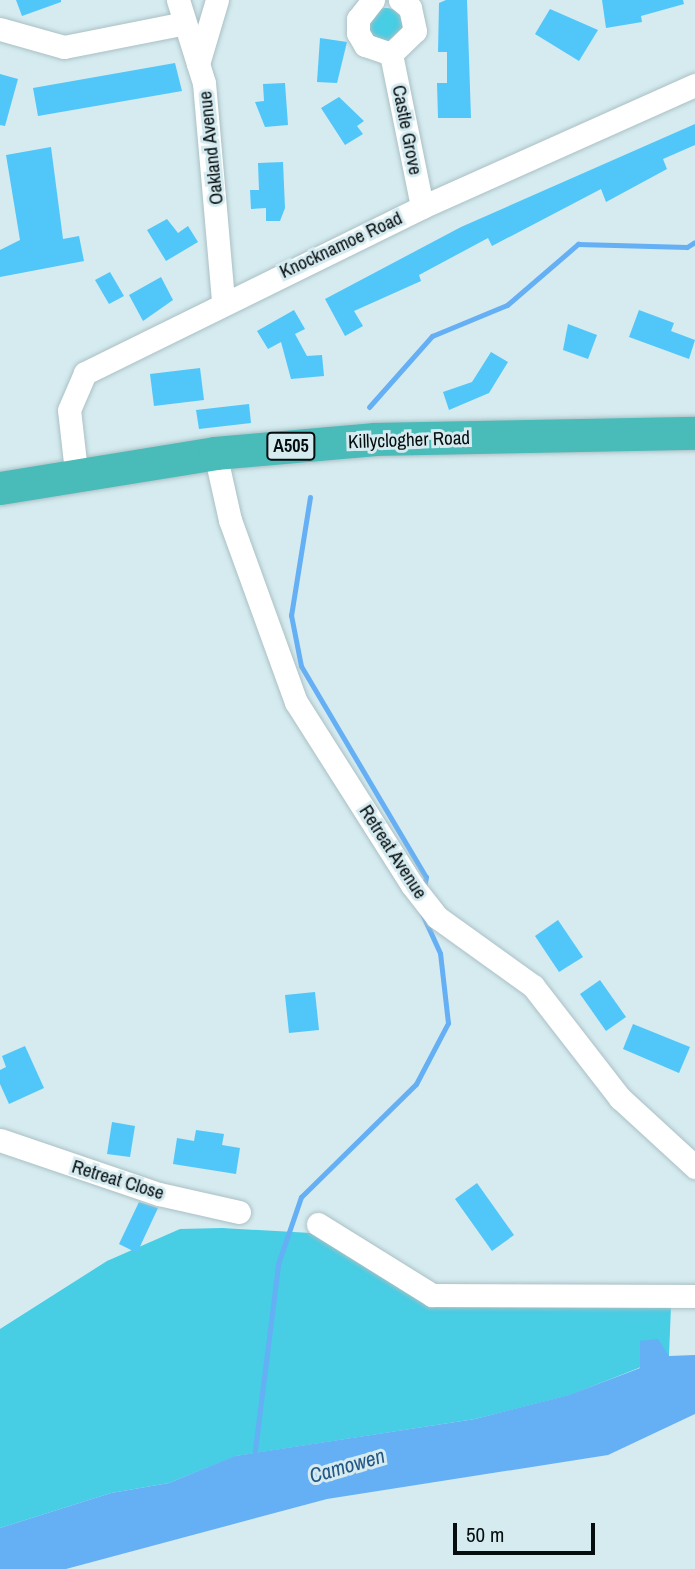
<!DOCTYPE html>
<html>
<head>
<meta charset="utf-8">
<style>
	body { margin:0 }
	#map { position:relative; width:695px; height:1569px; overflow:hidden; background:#d5ebf0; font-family:"Archivo Narrow",sans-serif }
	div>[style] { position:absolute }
	.green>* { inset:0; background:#47cde4 }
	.round { border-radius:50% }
	.water>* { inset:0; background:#65aff5 }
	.stream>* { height:5px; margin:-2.5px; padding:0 2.5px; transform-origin:2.5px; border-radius:2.5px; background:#65aff5 }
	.building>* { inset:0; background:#51c6f9 }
	.roads { filter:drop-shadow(0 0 2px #aac0c4) drop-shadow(0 0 2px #aac0c4) }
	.minor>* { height:23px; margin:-11.5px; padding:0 11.5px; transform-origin:11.5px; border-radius:11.5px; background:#fff }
	.highway>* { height:33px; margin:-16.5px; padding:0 16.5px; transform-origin:16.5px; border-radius:16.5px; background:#49bbb8 }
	span { translate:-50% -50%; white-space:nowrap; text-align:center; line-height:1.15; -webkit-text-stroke:6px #d5ebf0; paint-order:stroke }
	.shield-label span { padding:2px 5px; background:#d5ebf0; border:2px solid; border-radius:5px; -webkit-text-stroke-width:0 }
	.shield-label { font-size:18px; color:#060d0f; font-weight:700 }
	.street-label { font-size:19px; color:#060d0f }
	.water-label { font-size:21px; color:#235685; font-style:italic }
	.scale { position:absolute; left:453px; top:1523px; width:142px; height:32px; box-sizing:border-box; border:4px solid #060d0f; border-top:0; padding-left:9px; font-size:21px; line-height:24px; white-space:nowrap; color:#060d0f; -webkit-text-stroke:5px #d5ebf0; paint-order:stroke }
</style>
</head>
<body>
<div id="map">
	<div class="green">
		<div class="round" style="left:369px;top:8px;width:34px;height:34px"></div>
		<div style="clip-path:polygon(222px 1228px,311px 1233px,396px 1284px,671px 1306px,669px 1356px,570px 1395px,475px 1419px,236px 1456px,169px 1483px,111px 1493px,0 1528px,0 1329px,107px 1261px,180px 1229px)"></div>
	</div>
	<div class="water">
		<div style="clip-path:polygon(658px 1339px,669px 1356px,695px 1355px,695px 1414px,608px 1455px,327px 1499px,66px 1569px,0 1569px,0 1528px,111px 1493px,169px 1483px,235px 1456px,475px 1419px,569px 1395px,640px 1368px,640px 1341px)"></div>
	</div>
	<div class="stream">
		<div style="left:369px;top:407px;width:95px;rotate:-48.4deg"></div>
		<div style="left:432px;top:336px;width:81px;rotate:-22.5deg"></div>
		<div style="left:507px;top:305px;width:94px;rotate:-40.7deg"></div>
		<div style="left:578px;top:244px;width:109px;rotate:1.6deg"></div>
		<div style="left:687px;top:247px;width:9px;rotate:-32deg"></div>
		<div style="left:310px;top:497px;width:120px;rotate:99.1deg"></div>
		<div style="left:291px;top:615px;width:52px;rotate:78.9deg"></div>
		<div style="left:301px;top:666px;width:245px;rotate:59.4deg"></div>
		<div style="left:426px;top:877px;width:10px;rotate:101deg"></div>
		<div style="left:254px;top:1458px;width:195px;rotate:-82.9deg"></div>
		<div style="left:278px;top:1264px;width:71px;rotate:-71.1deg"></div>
		<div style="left:301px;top:1197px;width:161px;rotate:-44.5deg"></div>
		<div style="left:416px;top:1084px;width:69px;rotate:-62.3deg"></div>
		<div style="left:448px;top:1023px;width:70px;rotate:-96.5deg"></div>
		<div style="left:440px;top:953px;width:51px;rotate:-114.5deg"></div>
	</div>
	<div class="building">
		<div style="clip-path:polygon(16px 0,61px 0,61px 2px,22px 16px)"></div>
		<div style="clip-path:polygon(446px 0,467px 0,471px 118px,438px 118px,437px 83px,447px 83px,447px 52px,438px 52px,439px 3px)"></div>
		<div style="clip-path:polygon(602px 0,683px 0,684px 4px,641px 16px,642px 22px,606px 28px)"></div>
		<div style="clip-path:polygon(550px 9px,598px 30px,579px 61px,535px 34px)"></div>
		<div style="clip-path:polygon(320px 38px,347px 42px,337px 83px,317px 82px)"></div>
		<div style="clip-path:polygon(175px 63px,182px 91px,38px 116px,33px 88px)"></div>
		<div style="clip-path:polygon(0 74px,18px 79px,5px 126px,0 125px)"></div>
		<div style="clip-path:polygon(285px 83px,288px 125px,265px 127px,255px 102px,264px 101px,263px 84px)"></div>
		<div style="clip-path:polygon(339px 97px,364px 121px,357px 126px,363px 134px,345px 145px,321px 108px)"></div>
		<div style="clip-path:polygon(695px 124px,695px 145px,663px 159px,667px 169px,606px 202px,601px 189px,492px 246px,488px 238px,419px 275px,421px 281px,354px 311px,363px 326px,345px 336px,325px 299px,461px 227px)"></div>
		<div style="clip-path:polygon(51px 147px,63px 239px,79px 236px,84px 261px,0 277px,0 250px,20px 240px,6px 155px)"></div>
		<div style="clip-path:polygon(283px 162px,285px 208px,280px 221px,266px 221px,266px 208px,251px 209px,250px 190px,259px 190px,258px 163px)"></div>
		<div style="clip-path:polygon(167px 219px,178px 233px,188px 226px,198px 242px,166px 261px,147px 230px)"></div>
		<div style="clip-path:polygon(110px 272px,124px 296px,109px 304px,95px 280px)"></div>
		<div style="clip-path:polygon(161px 277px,173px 300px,143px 321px,129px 295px)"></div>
		<div style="clip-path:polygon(294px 310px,305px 329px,295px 334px,307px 356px,322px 355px,324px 376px,291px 379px,281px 342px,268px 349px,257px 331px)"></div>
		<div style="clip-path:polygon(639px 310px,674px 323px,671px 331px,695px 340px,689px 359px,629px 337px)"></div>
		<div style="clip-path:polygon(568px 324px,597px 335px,588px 359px,563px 350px)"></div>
		<div style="clip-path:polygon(491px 352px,508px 362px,489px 393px,449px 410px,443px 392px,472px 382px)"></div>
		<div style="clip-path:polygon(200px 368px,204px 400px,154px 406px,150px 374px)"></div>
		<div style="clip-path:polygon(249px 404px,251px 423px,199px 429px,196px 410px)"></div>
		<div style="clip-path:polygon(558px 920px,583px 957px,559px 972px,535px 936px)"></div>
		<div style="clip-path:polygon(600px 980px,626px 1017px,606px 1031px,580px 994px)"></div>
		<div style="clip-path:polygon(315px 992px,319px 1030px,289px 1033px,285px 995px)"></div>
		<div style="clip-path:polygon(633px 1024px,690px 1047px,679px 1073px,623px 1049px)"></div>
		<div style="clip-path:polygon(25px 1046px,44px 1088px,9px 1104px,0 1084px,0 1070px,6px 1067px,2px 1056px)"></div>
		<div style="clip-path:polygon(112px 1122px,135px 1126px,130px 1157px,107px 1154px)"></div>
		<div style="clip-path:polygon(196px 1130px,224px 1134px,222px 1145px,240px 1148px,236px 1174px,173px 1164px,177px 1138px,194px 1141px)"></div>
		<div style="clip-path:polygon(477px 1183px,514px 1235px,492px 1251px,455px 1199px)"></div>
		<div style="clip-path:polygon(139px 1202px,158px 1208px,137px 1253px,119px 1244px)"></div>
	</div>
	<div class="roads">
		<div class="minor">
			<div style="left:178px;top:0;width:87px;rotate:72.6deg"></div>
			<div style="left:204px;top:83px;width:218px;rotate:85deg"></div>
			<div style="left:373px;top:0;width:24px;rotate:128deg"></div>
			<div style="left:358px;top:19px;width:14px;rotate:90deg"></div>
			<div style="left:358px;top:33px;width:14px;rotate:60deg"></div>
			<div style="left:365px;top:45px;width:28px;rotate:19deg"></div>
			<div style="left:391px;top:54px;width:33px;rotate:-44deg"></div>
			<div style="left:415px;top:31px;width:24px;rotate:-102deg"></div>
			<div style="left:410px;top:8px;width:13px;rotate:-141deg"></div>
			<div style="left:0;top:29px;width:66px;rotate:15.7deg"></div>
			<div style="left:64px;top:47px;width:123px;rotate:-11.2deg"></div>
			<div style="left:391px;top:54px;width:156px;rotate:78.5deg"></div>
			<div style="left:198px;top:64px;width:67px;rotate:-73.5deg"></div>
			<div style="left:215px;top:453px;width:69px;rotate:77.4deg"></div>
			<div style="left:230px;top:520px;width:194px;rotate:70.1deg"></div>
			<div style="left:296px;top:702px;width:217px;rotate:57.6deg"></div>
			<div style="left:412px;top:885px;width:41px;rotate:52deg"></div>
			<div style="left:437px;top:917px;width:118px;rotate:35.7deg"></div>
			<div style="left:533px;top:986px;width:142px;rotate:52.2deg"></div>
			<div style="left:620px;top:1098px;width:102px;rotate:42.6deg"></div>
			<div style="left:76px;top:471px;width:61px;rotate:-96.5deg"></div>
			<div style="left:69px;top:410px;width:40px;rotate:-66.6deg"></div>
			<div style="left:85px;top:373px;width:376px;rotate:-26.2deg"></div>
			<div style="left:422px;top:207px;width:299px;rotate:-24.1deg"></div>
			<div style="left:0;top:1140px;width:168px;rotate:18.8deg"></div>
			<div style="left:159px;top:1194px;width:82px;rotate:12.7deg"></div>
			<div style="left:318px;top:1224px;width:134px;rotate:31.9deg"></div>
			<div style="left:432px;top:1295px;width:263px;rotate:0.2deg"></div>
		</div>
		<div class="highway">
			<div style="left:0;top:488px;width:218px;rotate:-9.2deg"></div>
			<div style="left:215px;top:453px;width:161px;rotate:-5deg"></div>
			<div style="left:375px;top:439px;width:320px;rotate:-1.1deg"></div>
		</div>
	</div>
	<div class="shield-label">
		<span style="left:291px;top:446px">A505</span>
	</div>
	<div class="street-label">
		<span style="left:407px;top:130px;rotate:79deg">Castle Grove</span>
		<span style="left:211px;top:148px;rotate:-96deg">Oakland Avenue</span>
		<span style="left:341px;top:245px;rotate:-25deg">Knocknamoe Road</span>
		<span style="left:409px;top:440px;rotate:-2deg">Killyclogher Road</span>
		<span style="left:393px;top:852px;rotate:57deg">Retreat Avenue</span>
		<span style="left:118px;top:1180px;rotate:17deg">Retreat Close</span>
	</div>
	<div class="water-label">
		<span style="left:347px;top:1466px;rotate:-16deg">Camowen</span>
	</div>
	<div class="scale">50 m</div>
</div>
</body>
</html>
